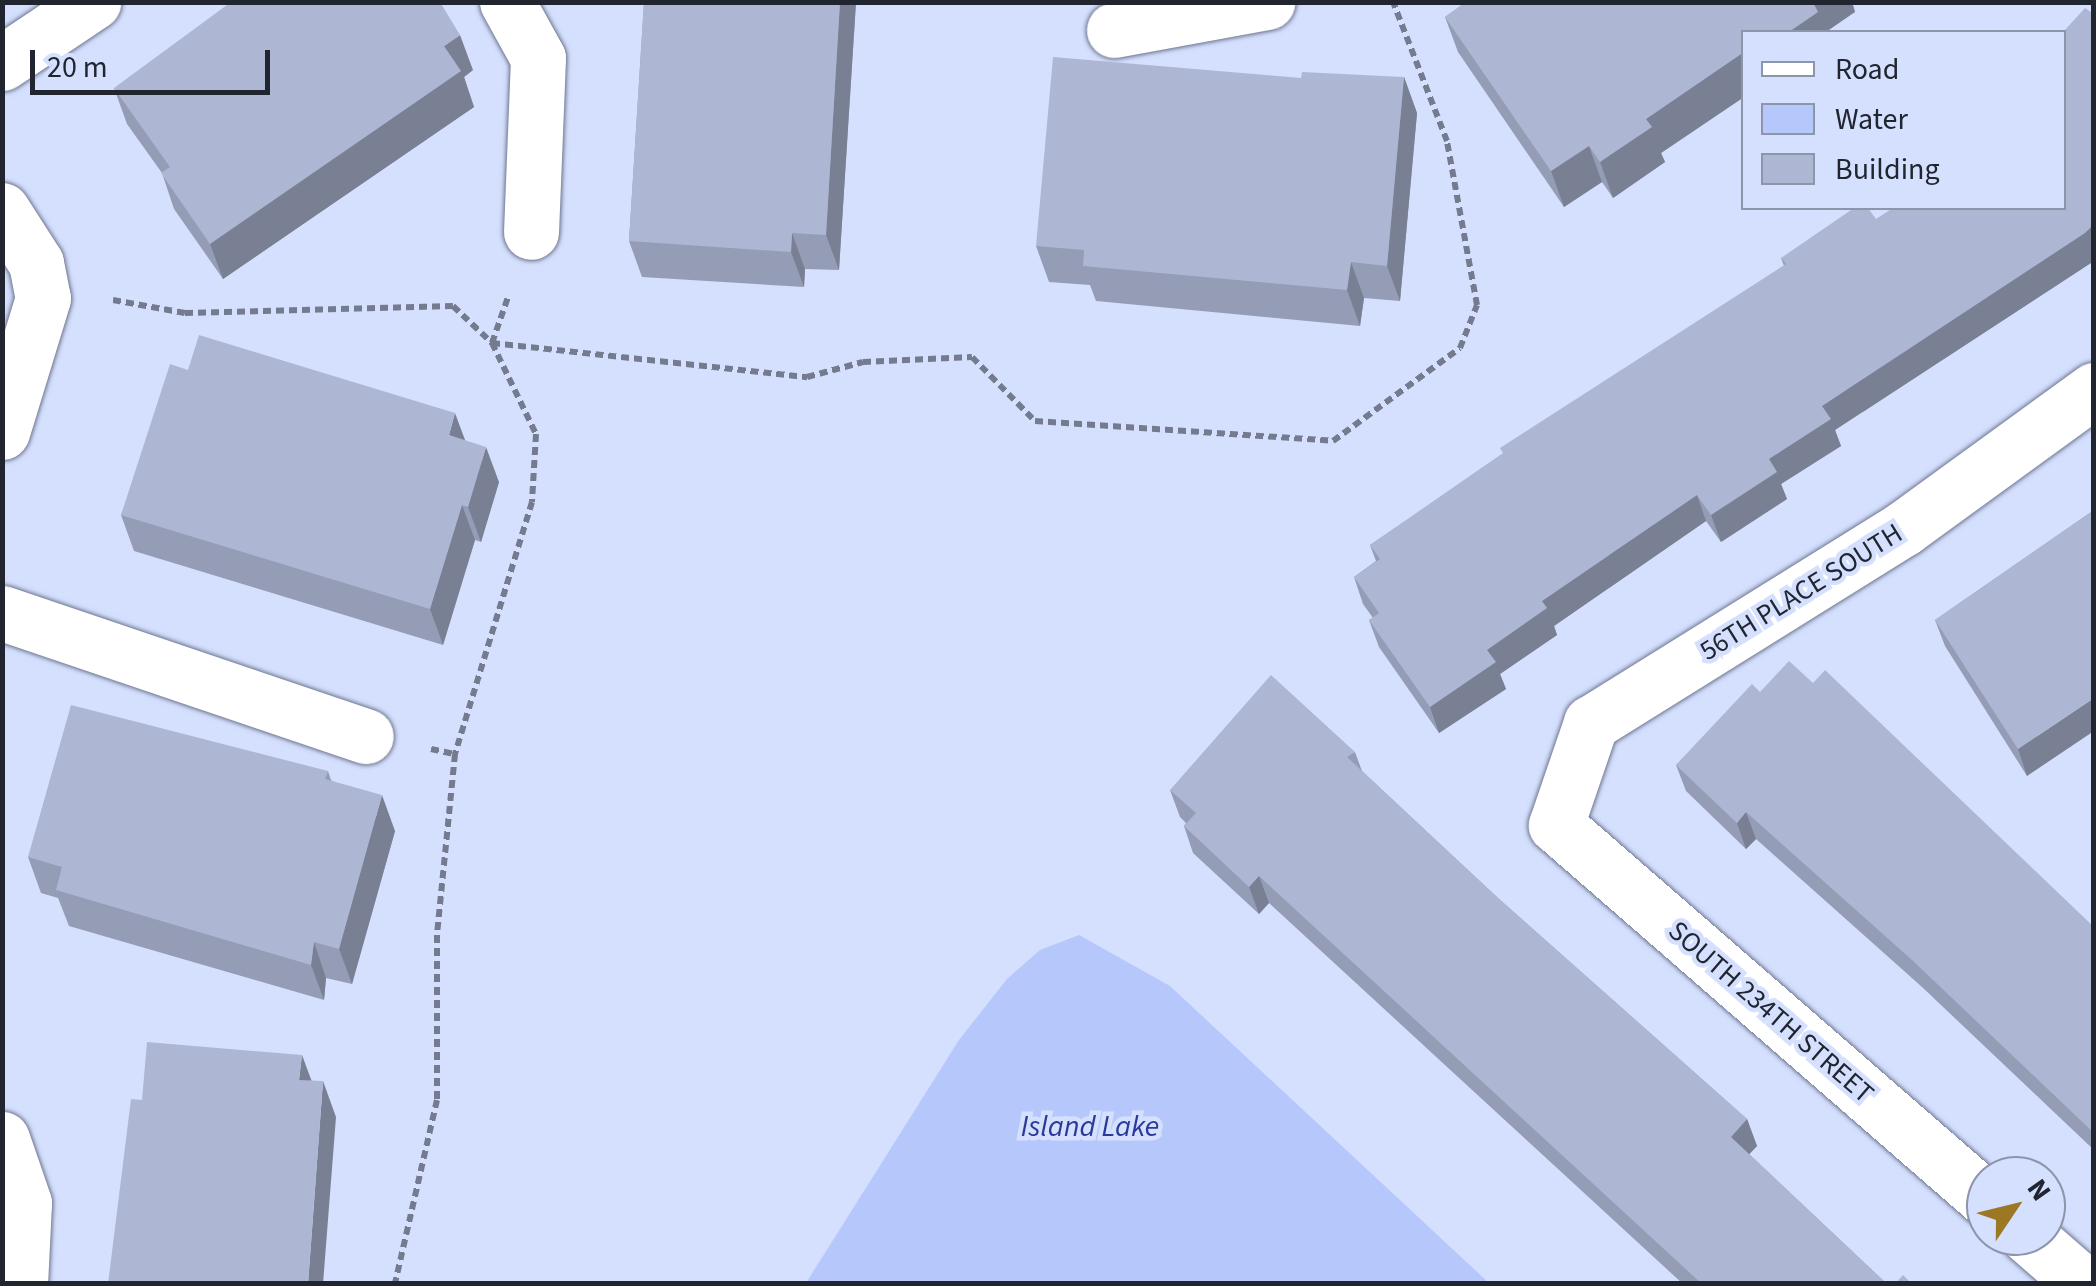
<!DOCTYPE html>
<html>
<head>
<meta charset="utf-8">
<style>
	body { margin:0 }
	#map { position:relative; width:2096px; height:1286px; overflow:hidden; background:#d5e0fe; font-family:"Source Sans 3",sans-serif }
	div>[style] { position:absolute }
	.water>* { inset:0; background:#b6c7fc }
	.path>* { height:6px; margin-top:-3px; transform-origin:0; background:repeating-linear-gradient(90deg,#747b8e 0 8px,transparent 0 13px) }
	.roads { filter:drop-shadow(0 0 2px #6d7690) drop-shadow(0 0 2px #6d7690) }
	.minor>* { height:55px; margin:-27.5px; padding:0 27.5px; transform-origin:27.5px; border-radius:27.5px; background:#fff }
	.wall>* { inset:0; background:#959db6 }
	.shaded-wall>* { inset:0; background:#798094 }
	.building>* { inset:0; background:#adb7d4 }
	span { translate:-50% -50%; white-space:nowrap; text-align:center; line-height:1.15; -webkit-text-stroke:9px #d5e0fe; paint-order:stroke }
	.street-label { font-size:28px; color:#21252f }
	.water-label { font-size:30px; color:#2a3a9b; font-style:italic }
	.frame { position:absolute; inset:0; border:5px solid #21252f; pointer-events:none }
	.legend { position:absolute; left:1741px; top:30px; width:325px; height:180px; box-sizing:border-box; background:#d5e0fe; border:2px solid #8d95ab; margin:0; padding:12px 18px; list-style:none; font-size:30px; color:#21252f }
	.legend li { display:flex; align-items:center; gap:20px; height:50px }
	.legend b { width:50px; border:2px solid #8d95ab }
	.north { position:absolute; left:1966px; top:1156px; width:100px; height:100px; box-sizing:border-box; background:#d5e0fe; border:2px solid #8d95ab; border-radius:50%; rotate:55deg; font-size:28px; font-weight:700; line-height:40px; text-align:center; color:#21252f }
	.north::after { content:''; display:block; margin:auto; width:35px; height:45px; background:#9d7824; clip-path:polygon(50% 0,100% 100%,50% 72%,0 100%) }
	.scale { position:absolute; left:30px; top:50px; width:240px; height:45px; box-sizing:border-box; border:5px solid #21252f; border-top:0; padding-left:12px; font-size:30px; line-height:35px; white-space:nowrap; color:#21252f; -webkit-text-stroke:8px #d5e0fe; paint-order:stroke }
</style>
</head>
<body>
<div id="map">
	<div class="water">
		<div style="clip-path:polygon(1079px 935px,1170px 986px,1489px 1283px,806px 1283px,959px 1040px,1007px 979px,1040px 950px)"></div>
	</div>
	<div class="path">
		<div style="left:113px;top:300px;width:73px;rotate:10.2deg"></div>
		<div style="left:185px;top:313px;width:268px;rotate:-1.5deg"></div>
		<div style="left:453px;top:306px;width:54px;rotate:43.5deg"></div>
		<div style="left:492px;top:343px;width:101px;rotate:64.2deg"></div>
		<div style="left:536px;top:434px;width:68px;rotate:93.4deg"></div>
		<div style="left:532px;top:502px;width:264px;rotate:107deg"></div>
		<div style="left:455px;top:754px;width:182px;rotate:95.7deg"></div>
		<div style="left:437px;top:935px;width:165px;rotate:90deg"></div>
		<div style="left:437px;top:1100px;width:189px;rotate:102.9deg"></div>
		<div style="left:492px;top:343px;width:317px;rotate:6.2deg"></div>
		<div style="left:807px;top:377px;width:58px;rotate:-15deg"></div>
		<div style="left:863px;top:362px;width:109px;rotate:-2.6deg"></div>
		<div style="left:972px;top:357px;width:90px;rotate:45.5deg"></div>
		<div style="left:1035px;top:421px;width:299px;rotate:3.8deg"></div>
		<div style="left:1333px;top:441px;width:157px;rotate:-36.2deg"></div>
		<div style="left:1460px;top:348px;width:46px;rotate:-68.4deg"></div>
		<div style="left:1477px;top:305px;width:167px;rotate:-100.4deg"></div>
		<div style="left:1447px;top:141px;width:149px;rotate:-111.2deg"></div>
		<div style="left:492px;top:343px;width:49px;rotate:-70.8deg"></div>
		<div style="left:431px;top:749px;width:25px;rotate:12deg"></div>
	</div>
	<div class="roads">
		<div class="minor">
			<div style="left:507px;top:2px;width:64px;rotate:61deg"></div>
			<div style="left:538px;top:58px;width:174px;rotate:92.3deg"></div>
			<div style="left:1114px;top:30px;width:156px;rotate:-10.4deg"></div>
			<div style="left:2px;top:63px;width:110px;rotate:-33.8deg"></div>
			<div style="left:2px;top:210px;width:63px;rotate:57.3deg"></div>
			<div style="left:36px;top:263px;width:36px;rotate:79deg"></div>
			<div style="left:43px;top:298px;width:140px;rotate:107deg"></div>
			<div style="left:2px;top:613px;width:384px;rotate:18.7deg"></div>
			<div style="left:2px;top:1139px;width:68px;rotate:71deg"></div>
			<div style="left:24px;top:1203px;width:81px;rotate:92.8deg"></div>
			<div style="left:1986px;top:1199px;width:570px;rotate:-138.98deg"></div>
			<div style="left:1556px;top:825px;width:108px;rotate:-71.1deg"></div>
			<div style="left:1591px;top:723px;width:369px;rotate:-31.9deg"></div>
			<div style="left:1904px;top:528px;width:235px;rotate:-36deg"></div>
			<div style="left:2028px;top:1236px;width:73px;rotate:41.1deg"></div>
		</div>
	</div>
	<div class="wall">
		<div style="clip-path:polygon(644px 2px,856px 2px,839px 270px,805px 269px,804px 287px,642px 277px,629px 241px)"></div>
		<div style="clip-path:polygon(1466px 2px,1852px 2px,1855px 12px,1744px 32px,1744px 97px,1661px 153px,1665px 162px,1613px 198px,1602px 182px,1564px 207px,1458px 52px,1445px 17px)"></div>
		<div style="clip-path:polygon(2094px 14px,2094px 261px,1835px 430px,1841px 446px,1781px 484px,1787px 499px,1721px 542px,1706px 521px,1554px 626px,1557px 635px,1500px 674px,1506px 689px,1439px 733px,1379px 647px,1369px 620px,1373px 618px,1363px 604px,1354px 577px,1376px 561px,1370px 545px,1784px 266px,1781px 258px,1876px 219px,2064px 208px)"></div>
		<div style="clip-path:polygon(473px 70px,464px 77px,474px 107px,223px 279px,174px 209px,162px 173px,127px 124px,114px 88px)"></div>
		<div style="clip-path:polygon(1404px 77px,1417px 113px,1400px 301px,1364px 298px,1360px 326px,1096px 301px,1090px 285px,1049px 282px,1036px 246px,1301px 78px)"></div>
		<div style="clip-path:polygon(188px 370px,466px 441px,499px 482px,481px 542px,475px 540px,443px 645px,134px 551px,121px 515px)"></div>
		<div style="clip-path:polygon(2094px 510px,2027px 776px,1945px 646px,1935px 620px)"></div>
		<div style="clip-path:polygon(1813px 683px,2094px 927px,2094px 1150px,1922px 987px,1756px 839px,1746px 849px,1686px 791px,1676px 765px,1760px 692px)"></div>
		<div style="clip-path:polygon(1355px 752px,1362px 771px,1498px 898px,1747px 1119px,1757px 1146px,1749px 1154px,1887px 1284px,1683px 1284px,1269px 903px,1259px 914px,1193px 853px,1184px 826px,1186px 823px,1180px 817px,1170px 790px)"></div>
		<div style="clip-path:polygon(328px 771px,331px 780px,395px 831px,352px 984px,326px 978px,324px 1000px,69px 926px,58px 898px,41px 893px,28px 857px)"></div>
	</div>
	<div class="shaded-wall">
		<div style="clip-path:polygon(840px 2px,856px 2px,839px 270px,826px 235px)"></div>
		<div style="clip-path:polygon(1812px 2px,1852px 2px,1855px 12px,1826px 32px,1789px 32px)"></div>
		<div style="clip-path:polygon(460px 35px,473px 70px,464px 77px,474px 107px,223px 279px,210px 244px,444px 46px)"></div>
		<div style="clip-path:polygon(1744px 52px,1744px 97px,1661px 153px,1665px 162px,1613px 198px,1600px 162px,1646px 119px)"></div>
		<div style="clip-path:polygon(1404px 77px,1417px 113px,1400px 301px,1387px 266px)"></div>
		<div style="clip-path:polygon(1589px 146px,1602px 182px,1564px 207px,1551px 171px)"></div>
		<div style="clip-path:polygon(2094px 224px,2094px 261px,1835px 430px,1841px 446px,1781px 484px,1787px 499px,1721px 542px,1711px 515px,1822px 406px)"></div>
		<div style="clip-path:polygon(792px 233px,805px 269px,804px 287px,791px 252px)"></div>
		<div style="clip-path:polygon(1351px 262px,1364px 298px,1360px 326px,1347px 290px)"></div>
		<div style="clip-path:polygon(455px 413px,468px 448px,449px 435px)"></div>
		<div style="clip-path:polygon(486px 447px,499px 482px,481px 542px,468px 507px)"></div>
		<div style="clip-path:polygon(1697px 495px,1706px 521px,1554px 626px,1557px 635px,1500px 674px,1506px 689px,1439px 733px,1430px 707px,1487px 650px,1542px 601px)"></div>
		<div style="clip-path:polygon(462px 505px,475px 540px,443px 645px,430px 609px)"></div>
		<div style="clip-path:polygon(2094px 698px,2094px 731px,2027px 776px,2018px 749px)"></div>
		<div style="clip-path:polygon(382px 795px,395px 831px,352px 984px,339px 949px)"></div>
		<div style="clip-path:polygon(1746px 812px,1756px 839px,1746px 849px,1737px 823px)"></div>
		<div style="clip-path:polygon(1259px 876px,1269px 903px,1259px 914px,1249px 887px)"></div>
		<div style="clip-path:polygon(314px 942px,326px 978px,324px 1000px,311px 965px)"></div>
		<div style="clip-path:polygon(302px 1055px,315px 1090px,299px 1080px)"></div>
		<div style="clip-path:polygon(323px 1081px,336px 1117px,323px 1284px,308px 1284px)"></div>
		<div style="clip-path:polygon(1747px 1119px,1757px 1146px,1741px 1163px,1731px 1137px)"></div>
	</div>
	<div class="building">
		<div style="clip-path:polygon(231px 2px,440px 2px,460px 35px,444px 46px,461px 71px,210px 244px,161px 173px,170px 167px,114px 88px)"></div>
		<div style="clip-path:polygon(644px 2px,840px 2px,826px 235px,792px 233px,791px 252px,629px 241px)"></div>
		<div style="clip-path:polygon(1466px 2px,1813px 2px,1818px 12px,1789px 32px,1744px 32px,1744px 52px,1646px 119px,1652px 127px,1600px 162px,1589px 146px,1551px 171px,1445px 17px)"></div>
		<div style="clip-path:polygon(2085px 8px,2094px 14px,2094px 224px,2085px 233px,1822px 406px,1831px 419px,1769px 459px,1777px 472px,1711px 515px,1697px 495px,1542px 601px,1547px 608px,1487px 650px,1496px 662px,1430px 707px,1369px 620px,1379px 613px,1354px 577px,1380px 559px,1370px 545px,1503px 453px,1500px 448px,1786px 264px,1781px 258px,1854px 208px,1868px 208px,1876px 219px,1893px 208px,2064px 208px,2063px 32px)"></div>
		<div style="clip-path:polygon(1053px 57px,1301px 78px,1302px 72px,1404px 77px,1387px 266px,1351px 262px,1347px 290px,1083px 266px,1084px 250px,1036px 246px)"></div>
		<div style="clip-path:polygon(199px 335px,455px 413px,449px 435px,486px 447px,468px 507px,462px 505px,430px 609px,121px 515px,170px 364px,188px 370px)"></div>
		<div style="clip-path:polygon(2094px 510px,2094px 698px,2018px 749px,1935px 620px)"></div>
		<div style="clip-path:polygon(1789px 661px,1813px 683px,1825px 670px,2094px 927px,2094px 1133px,1912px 960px,1746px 812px,1737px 823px,1676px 765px,1752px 684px,1760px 692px)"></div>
		<div style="clip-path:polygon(1271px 675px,1355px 752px,1347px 757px,1498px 898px,1747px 1119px,1731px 1137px,1887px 1284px,1702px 1284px,1259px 876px,1249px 887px,1184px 826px,1196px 813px,1170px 790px)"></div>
		<div style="clip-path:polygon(71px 705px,328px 771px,325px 779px,382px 795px,339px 949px,314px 942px,311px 965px,56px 890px,62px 867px,28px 857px)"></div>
		<div style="clip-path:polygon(147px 1042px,302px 1055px,299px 1080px,323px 1081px,308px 1284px,108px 1284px,131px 1099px,142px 1100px)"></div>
		<div style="clip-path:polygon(1903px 1275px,1912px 1284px,1895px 1284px)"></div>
	</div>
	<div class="street-label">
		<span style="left:1801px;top:592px;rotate:-32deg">56TH PLACE SOUTH</span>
		<span style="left:1771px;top:1012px;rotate:41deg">SOUTH 234TH STREET</span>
	</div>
	<div class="water-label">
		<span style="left:1090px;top:1127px">Island Lake</span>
	</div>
	<div class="frame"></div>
	<ul class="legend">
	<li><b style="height:12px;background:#fff"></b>Road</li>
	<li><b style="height:28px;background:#b6c7fc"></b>Water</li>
	<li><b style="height:28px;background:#adb7d4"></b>Building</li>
	</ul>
	<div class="north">N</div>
	<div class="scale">20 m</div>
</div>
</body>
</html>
